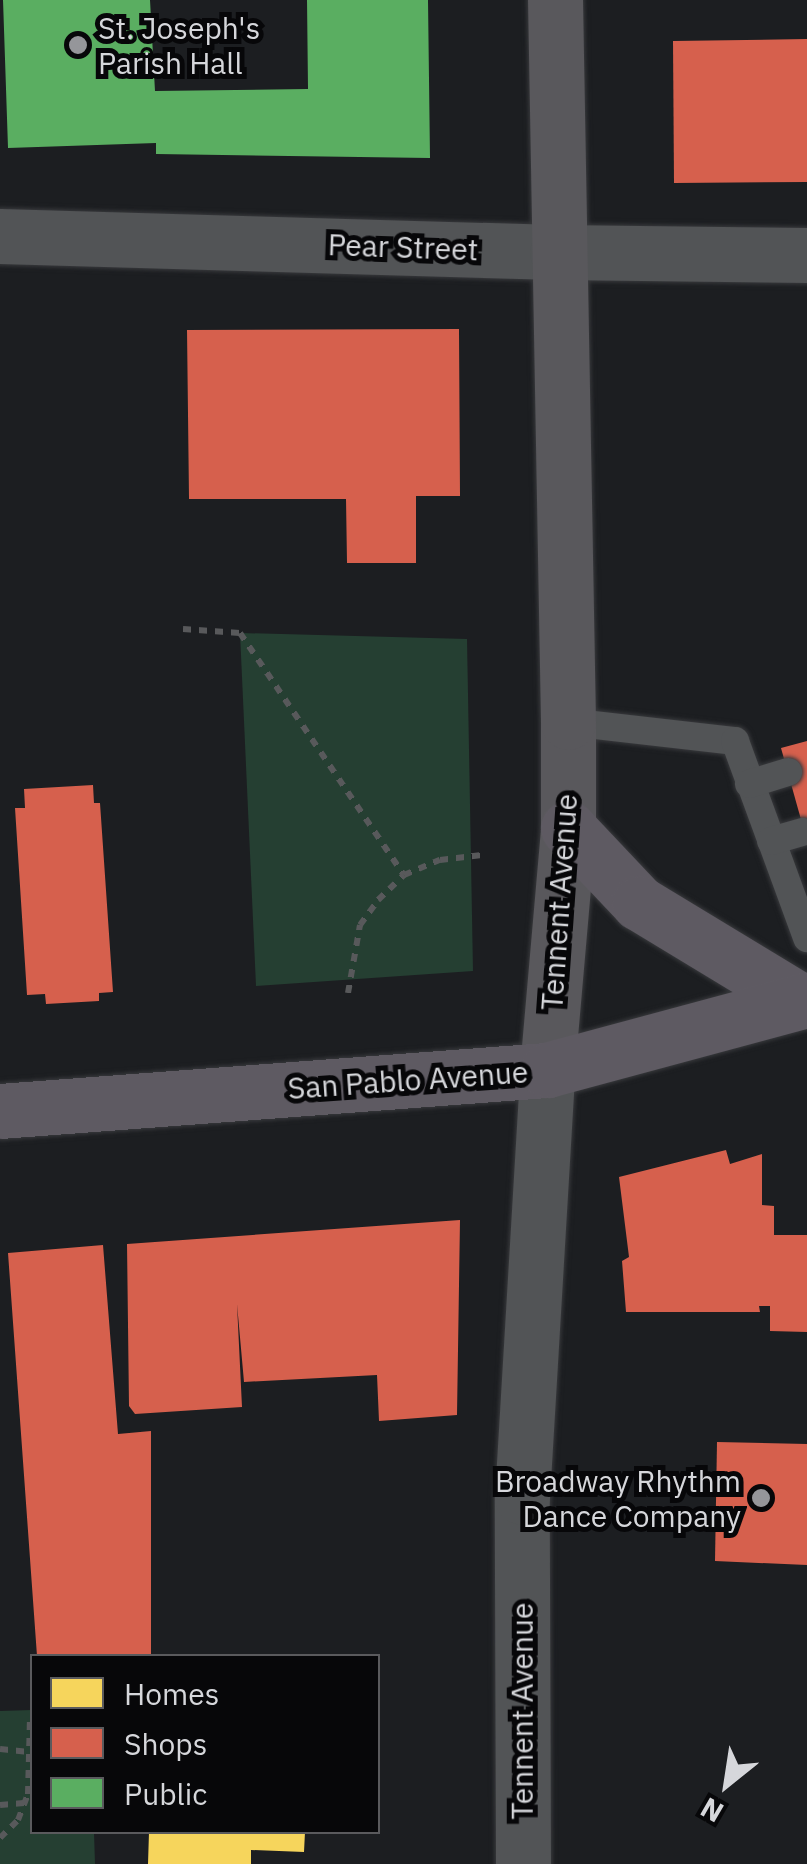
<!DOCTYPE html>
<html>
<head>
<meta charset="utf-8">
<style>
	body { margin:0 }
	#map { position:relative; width:807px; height:1864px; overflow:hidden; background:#1c1e21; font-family:"IBM Plex Sans",sans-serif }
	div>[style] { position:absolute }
	.green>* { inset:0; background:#253f32 }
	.homes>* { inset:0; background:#f6d55c }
	.shops>* { inset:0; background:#d6604d }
	.public>* { inset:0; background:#5aae61 }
	.path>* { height:6px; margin-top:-3px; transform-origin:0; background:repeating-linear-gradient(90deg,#58595b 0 8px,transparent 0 16px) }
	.roads { filter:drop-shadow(0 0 2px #38393c) drop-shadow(0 0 2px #38393c) }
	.service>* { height:28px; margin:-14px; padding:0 14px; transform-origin:14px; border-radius:14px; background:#525456 }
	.minor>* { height:55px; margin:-27.5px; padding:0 27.5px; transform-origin:27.5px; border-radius:27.5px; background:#525456 }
	.tertiary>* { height:55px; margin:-27.5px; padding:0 27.5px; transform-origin:27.5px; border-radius:27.5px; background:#525456 }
	.secondary>* { height:55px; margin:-27.5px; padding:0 27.5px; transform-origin:27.5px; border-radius:27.5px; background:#59585c }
	.primary>* { height:55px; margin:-27.5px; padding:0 27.5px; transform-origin:27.5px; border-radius:27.5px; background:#5e5a62 }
	.dots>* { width:28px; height:28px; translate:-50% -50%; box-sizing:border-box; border:5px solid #070709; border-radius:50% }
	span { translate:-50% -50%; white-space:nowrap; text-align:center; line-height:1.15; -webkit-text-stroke:10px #070709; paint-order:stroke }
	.poi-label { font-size:30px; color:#d6d7db }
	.left { translate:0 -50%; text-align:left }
	.right { translate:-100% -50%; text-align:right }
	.street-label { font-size:30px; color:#d6d7db }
	.legend { position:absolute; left:30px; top:1654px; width:350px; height:180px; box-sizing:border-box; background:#070709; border:2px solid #5a5a5d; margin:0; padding:12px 18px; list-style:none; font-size:30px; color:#d6d7db }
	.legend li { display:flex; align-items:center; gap:20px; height:50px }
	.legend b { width:50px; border:2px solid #5a5a5d }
	.north { position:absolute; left:677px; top:1734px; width:100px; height:100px; -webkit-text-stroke:8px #070709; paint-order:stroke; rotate:210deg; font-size:28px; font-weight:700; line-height:40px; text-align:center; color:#d6d7db }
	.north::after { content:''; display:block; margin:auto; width:35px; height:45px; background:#d6d7db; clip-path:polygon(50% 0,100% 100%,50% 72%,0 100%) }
</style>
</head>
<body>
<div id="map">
	<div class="green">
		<div style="clip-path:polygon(240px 633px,467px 639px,473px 971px,256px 986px)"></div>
		<div style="clip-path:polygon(32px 1710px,32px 1832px,94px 1832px,95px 1864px,0 1864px,0 1711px)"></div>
	</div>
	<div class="homes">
		<div style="clip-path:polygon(149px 1832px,305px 1832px,304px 1852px,251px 1850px,251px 1864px,148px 1864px)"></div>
	</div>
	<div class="shops">
		<div style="clip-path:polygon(807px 39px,807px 182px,674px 183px,673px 41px)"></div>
		<div style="clip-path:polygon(459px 329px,460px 496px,416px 496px,416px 563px,347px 563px,346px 499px,189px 499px,187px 330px)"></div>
		<div style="clip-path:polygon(807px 741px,807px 841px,781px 748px)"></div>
		<div style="clip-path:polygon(93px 785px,94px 803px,100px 803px,113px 992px,99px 993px,99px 1001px,46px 1004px,45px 994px,27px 995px,15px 808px,25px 808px,24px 789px)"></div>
		<div style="clip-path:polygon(726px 1150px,730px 1164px,762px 1154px,762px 1205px,774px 1206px,774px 1235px,807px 1235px,807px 1332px,770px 1331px,770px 1306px,759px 1306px,760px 1312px,626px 1312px,622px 1261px,629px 1257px,619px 1177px)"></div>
		<div style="clip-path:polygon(460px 1220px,457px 1415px,379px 1421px,377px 1375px,244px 1382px,237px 1304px,242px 1407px,135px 1414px,129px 1406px,127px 1244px)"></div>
		<div style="clip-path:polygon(103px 1245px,118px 1434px,151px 1431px,151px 1656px,37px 1656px,8px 1253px)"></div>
		<div style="clip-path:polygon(717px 1442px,807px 1444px,807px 1565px,715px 1561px)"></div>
	</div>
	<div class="public">
		<div style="clip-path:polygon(3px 0,150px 0,155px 91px,308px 89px,307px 0,428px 0,430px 158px,156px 154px,156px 143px,8px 148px)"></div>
	</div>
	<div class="path">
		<div style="left:183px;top:629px;width:57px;rotate:4deg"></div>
		<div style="left:240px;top:633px;width:292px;rotate:55.9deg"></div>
		<div style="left:348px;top:993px;width:69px;rotate:-80deg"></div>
		<div style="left:360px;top:925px;width:31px;rotate:-54deg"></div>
		<div style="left:378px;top:900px;width:36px;rotate:-44deg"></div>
		<div style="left:404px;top:875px;width:39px;rotate:-23deg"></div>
		<div style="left:440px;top:860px;width:42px;rotate:-6.8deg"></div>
		<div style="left:0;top:1749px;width:29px;rotate:6deg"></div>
		<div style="left:0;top:1805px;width:24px;rotate:-5deg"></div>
		<div style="left:0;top:1838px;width:25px;rotate:-45deg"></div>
		<div style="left:18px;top:1820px;width:28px;rotate:-69deg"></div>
		<div style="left:28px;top:1794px;width:77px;rotate:-88.5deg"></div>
	</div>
	<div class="roads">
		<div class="service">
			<div style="left:568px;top:722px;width:168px;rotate:6.5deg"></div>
			<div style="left:735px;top:741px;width:210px;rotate:69.9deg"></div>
			<div style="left:749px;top:784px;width:41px;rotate:-17.1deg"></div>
			<div style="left:771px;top:841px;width:33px;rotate:-16deg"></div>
		</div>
		<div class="minor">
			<div style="left:0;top:236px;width:557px;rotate:1.65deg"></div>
		</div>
		<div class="tertiary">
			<div style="left:557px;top:252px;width:250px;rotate:0.7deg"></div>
			<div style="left:523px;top:1864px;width:367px;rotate:-90.2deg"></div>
			<div style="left:522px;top:1497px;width:428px;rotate:-86.6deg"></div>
		</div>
		<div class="secondary">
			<div style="left:547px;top:1070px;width:243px;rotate:-85deg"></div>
			<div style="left:568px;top:828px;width:106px;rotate:-90deg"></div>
			<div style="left:568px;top:722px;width:722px;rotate:-91.03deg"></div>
		</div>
		<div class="primary">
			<div style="left:568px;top:828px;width:103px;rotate:46.6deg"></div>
			<div style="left:639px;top:903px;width:189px;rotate:31.2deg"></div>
			<div style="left:0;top:1111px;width:549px;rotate:-4.29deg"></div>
			<div style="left:547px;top:1070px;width:269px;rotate:-15.1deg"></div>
		</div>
	</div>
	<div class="dots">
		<div style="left:78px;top:45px;background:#95969a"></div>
		<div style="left:761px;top:1498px;background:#95969a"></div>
	</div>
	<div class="poi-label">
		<span class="left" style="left:98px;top:45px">St. Joseph's<br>Parish Hall</span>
		<span class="right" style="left:741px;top:1498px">Broadway Rhythm<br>Dance Company</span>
	</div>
	<div class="street-label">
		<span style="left:403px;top:247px;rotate:2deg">Pear Street</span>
		<span style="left:559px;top:902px;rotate:-86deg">Tennent Avenue</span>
		<span style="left:408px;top:1080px;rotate:-4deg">San Pablo Avenue</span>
		<span style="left:522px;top:1711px;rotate:-90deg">Tennent Avenue</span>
	</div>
	<ul class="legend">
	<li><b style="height:28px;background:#f6d55c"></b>Homes</li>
	<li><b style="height:28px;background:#d6604d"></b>Shops</li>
	<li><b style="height:28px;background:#5aae61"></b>Public</li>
	</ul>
	<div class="north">N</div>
</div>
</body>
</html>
